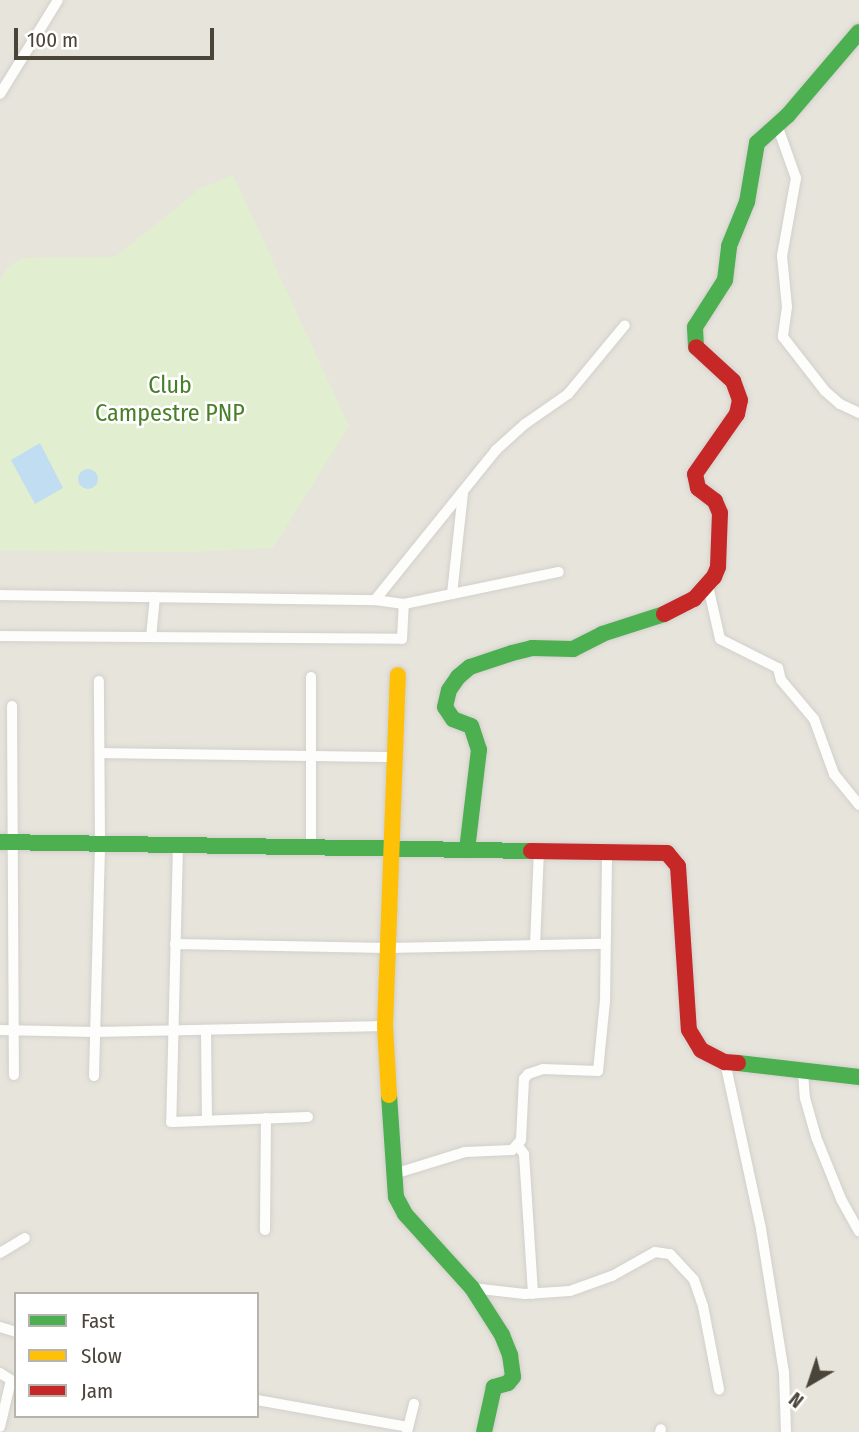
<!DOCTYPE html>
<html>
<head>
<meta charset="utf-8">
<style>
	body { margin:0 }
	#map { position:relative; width:859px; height:1432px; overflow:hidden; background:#f4f2ee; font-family:"Fira Sans Condensed",sans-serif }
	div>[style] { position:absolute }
	.residential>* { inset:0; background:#e7e4dc }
	.green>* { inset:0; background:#e1eecf }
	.water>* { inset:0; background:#c0ddf1 }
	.round { border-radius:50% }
	.roads { filter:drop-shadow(0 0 2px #d2d0cb) drop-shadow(0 0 2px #d2d0cb) }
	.street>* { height:10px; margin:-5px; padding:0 5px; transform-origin:5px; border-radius:5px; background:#fdfdfc }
	.fast>* { height:16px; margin:-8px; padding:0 8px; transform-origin:8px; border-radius:8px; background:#4caf50 }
	.slow>* { height:16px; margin:-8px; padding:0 8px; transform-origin:8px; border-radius:8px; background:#ffc107 }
	.jam>* { height:16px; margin:-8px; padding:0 8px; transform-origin:8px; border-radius:8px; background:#c62828 }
	span { translate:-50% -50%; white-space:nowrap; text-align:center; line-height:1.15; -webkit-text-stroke:5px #fff; paint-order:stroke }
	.park-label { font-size:24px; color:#4a7f2a }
	.legend { position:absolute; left:14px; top:1292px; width:245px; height:126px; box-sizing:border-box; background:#fff; border:2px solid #b7b4b0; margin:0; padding:9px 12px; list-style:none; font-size:21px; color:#4b4439 }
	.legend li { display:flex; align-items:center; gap:14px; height:35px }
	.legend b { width:35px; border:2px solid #b7b4b0 }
	.north { position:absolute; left:775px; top:1348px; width:70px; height:70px; -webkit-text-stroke:5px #fff; paint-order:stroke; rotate:219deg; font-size:19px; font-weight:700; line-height:28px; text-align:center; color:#4b4439 }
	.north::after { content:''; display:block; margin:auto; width:24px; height:32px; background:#4b4439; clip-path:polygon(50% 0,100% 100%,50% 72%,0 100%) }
	.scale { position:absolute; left:14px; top:28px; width:200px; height:32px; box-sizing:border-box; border:4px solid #4b4439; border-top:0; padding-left:9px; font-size:21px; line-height:24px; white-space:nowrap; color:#4b4439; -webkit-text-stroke:5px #fff; paint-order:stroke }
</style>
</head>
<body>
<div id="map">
	<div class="residential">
		<div style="clip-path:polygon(evenodd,0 0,859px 0,859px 1432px,0 1432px,0 0,16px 1294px,257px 1294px,257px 1416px,16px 1416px,16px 1294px)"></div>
	</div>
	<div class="green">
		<div style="clip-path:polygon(233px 175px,349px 426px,273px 548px,192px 552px,0 551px,0 280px,7px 268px,22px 258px,115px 257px,201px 188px)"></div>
	</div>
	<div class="water">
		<div style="clip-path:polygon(40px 443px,63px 488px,35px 504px,11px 460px)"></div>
		<div class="round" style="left:78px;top:469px;width:20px;height:20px"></div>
	</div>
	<div class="roads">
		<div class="street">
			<div style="left:0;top:94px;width:110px;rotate:-58.3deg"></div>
			<div style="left:777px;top:125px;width:56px;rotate:70.3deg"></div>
			<div style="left:796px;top:178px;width:79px;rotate:100.2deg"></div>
			<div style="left:782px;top:256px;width:51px;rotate:84.4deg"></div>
			<div style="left:787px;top:307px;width:30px;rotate:98deg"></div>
			<div style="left:783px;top:337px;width:68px;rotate:52.1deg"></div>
			<div style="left:825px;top:391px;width:20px;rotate:41deg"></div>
			<div style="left:840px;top:404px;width:21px;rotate:25deg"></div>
			<div style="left:708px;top:586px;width:54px;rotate:77.2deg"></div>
			<div style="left:720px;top:639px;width:65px;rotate:26.6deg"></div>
			<div style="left:778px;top:668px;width:12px;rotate:76deg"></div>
			<div style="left:781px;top:680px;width:51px;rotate:49.8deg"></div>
			<div style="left:814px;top:719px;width:59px;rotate:70deg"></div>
			<div style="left:834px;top:774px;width:40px;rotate:51deg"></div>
			<div style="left:452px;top:594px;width:102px;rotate:-83.8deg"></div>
			<div style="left:0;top:595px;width:375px;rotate:0.8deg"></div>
			<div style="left:375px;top:600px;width:193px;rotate:-51.1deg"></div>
			<div style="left:496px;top:450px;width:39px;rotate:-42deg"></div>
			<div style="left:525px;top:424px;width:52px;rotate:-34.9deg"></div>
			<div style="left:568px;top:394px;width:89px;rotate:-50.4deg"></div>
			<div style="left:375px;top:600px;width:29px;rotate:8deg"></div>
			<div style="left:404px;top:604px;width:158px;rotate:-11.7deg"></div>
			<div style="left:0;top:636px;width:402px;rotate:0.4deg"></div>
			<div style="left:402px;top:639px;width:35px;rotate:-87deg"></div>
			<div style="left:151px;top:637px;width:40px;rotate:-84.3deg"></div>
			<div style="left:311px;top:677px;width:170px;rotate:90deg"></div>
			<div style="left:12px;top:706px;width:369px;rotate:89.7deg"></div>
			<div style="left:100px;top:753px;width:297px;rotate:0.8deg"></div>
			<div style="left:178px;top:845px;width:277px;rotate:91.4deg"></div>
			<div style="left:171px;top:1122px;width:137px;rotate:-2.1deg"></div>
			<div style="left:175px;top:944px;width:212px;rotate:1.1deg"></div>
			<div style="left:387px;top:948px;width:218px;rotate:-1.1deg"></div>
			<div style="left:535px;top:945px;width:94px;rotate:-87.6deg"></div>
			<div style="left:0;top:1030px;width:95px;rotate:1.2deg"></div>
			<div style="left:95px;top:1032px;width:290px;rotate:-1.2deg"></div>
			<div style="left:206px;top:1030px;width:90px;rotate:89.4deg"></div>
			<div style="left:725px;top:1062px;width:171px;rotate:77.8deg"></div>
			<div style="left:761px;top:1229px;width:145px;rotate:80.9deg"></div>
			<div style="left:784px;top:1372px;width:60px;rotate:88.1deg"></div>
			<div style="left:803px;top:1072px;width:26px;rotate:86deg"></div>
			<div style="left:805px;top:1098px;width:41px;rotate:74.2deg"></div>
			<div style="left:816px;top:1137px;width:67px;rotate:68deg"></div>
			<div style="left:841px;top:1199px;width:37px;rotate:61deg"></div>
			<div style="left:94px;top:1076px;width:233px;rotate:-88.5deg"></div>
			<div style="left:100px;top:843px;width:162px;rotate:-90.4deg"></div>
			<div style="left:518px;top:1146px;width:10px;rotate:53deg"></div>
			<div style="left:524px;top:1154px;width:140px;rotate:86.3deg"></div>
			<div style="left:394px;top:1174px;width:74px;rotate:-17.2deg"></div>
			<div style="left:465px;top:1152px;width:47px;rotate:-2.4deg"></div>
			<div style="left:512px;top:1150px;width:13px;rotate:-48deg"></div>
			<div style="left:521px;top:1140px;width:61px;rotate:-87.2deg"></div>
			<div style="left:524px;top:1079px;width:6px;rotate:-51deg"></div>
			<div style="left:528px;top:1074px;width:16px;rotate:-18deg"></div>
			<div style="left:543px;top:1069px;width:55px;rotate:2.1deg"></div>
			<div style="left:598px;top:1071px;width:70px;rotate:-84.3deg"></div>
			<div style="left:605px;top:1001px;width:149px;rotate:-89.2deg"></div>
			<div style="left:265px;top:1230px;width:112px;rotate:-89.5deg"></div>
			<div style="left:0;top:1253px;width:29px;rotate:-31deg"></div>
			<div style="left:472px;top:1288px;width:53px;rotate:6.5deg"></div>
			<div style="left:525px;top:1294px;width:45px;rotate:-3.8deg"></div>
			<div style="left:570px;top:1291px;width:45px;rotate:-19.7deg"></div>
			<div style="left:612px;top:1276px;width:49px;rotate:-29.2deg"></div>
			<div style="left:655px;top:1252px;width:15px;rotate:8deg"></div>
			<div style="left:670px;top:1254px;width:35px;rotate:47deg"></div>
			<div style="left:694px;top:1280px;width:28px;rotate:71deg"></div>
			<div style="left:703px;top:1306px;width:85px;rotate:79.1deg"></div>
			<div style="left:0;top:1327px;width:17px;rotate:17deg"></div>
			<div style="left:0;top:1373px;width:13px;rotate:32deg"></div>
			<div style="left:11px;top:1380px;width:48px;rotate:103.2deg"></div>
			<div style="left:257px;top:1400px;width:153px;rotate:10.1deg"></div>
			<div style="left:407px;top:1432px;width:29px;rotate:-76deg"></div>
			<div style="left:660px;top:1432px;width:3px;rotate:-72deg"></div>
		</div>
		<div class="fast">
			<div style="left:696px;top:347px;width:20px;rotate:-93deg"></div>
			<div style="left:695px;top:327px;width:56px;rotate:-57.4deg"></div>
			<div style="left:725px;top:280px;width:34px;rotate:-83deg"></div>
			<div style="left:729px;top:246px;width:48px;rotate:-67.8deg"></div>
			<div style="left:747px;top:202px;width:60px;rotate:-80.4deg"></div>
			<div style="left:757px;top:143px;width:42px;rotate:-42.1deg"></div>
			<div style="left:788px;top:115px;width:109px;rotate:-49.5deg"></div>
			<div style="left:0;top:842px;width:531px;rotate:0.97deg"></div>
			<div style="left:467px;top:850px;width:101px;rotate:-83.2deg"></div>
			<div style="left:479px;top:750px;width:25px;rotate:-108deg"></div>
			<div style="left:471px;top:726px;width:19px;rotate:-159deg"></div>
			<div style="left:453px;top:719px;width:14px;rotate:-124deg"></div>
			<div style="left:445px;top:707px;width:17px;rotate:-77deg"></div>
			<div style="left:449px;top:690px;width:16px;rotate:-55deg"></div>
			<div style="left:458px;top:677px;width:16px;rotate:-40deg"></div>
			<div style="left:470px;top:667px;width:44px;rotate:-18.4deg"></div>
			<div style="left:512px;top:653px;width:21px;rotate:-14deg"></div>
			<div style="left:532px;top:648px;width:41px;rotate:1.4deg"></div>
			<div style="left:573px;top:649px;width:33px;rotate:-27deg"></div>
			<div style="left:602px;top:634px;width:65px;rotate:-17.9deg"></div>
			<div style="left:738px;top:1063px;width:122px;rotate:6.6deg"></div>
			<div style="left:389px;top:1095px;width:102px;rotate:86.1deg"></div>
			<div style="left:396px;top:1197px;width:19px;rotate:62deg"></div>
			<div style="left:405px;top:1214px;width:100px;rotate:47.8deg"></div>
			<div style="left:472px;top:1288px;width:56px;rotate:57.4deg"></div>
			<div style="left:502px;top:1335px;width:22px;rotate:68deg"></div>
			<div style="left:510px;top:1355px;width:22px;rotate:82deg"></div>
			<div style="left:513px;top:1377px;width:8px;rotate:130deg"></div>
			<div style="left:508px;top:1383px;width:15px;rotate:164deg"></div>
			<div style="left:494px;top:1387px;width:46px;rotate:102.5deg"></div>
		</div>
		<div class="slow">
			<div style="left:389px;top:1095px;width:69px;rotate:-93.3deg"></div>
			<div style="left:385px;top:1026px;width:351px;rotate:-87.9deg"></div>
		</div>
		<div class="jam">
			<div style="left:664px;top:614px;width:34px;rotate:-27deg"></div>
			<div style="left:694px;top:599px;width:30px;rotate:-48deg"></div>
			<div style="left:714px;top:577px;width:11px;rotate:-68deg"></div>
			<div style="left:718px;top:567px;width:54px;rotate:-87.9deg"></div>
			<div style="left:720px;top:513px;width:13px;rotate:-113deg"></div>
			<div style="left:715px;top:501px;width:21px;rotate:-143deg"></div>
			<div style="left:698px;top:488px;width:14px;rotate:-102deg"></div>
			<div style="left:695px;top:474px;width:73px;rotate:-55deg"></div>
			<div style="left:737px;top:414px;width:14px;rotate:-78deg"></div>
			<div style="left:740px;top:400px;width:20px;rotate:-110deg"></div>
			<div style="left:733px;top:381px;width:50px;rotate:-137.4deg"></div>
			<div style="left:531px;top:851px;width:136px;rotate:0.8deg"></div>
			<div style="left:667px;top:853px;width:17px;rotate:50deg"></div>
			<div style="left:678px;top:866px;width:164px;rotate:86.2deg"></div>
			<div style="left:689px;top:1030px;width:23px;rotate:59deg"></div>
			<div style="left:701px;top:1050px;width:27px;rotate:27deg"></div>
			<div style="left:725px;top:1062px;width:13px;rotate:4deg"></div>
		</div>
	</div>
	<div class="park-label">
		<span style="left:170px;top:400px">Club<br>Campestre PNP</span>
	</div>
	<ul class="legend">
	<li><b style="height:9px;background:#4caf50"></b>Fast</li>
	<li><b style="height:9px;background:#ffc107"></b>Slow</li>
	<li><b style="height:9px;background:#c62828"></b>Jam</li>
	</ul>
	<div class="north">N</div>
	<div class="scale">100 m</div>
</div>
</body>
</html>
